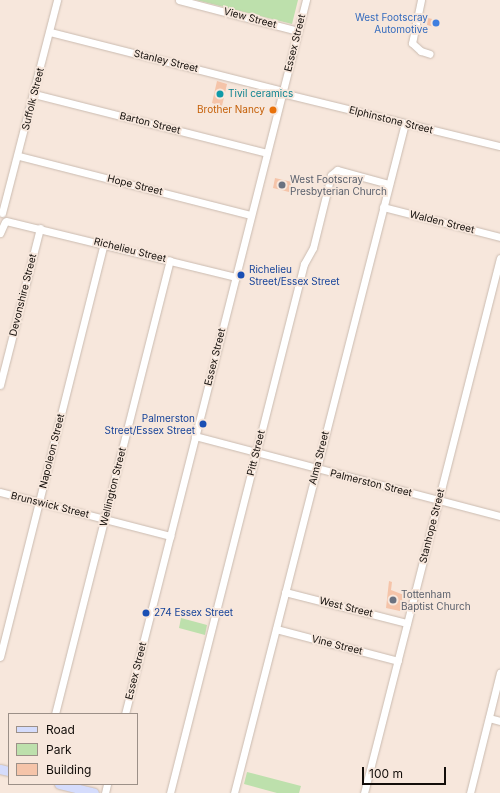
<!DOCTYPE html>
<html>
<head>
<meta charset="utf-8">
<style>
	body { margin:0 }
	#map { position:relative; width:500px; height:793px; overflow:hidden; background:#f7e7dc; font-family:Inter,sans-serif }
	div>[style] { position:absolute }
	.green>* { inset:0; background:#bde0ac }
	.building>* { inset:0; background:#f5c4a9 }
	.roads { filter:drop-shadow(0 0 1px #cabbb0) drop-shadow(0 0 1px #cabbb0) }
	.minor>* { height:7px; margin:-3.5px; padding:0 3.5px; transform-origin:3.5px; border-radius:3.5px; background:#fff }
	.major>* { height:9px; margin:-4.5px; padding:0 4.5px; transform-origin:4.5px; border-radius:4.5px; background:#d5dcfc }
	.dots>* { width:11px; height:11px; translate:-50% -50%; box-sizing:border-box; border:2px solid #f7e7dc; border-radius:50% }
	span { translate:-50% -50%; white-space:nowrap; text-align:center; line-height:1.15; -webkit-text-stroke:3.5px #f7e7dc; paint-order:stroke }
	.shop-label { font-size:10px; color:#366cbe }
	.right { translate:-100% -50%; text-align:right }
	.street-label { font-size:10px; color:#130e0a }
	.culture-label { font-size:10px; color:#0d838f }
	.left { translate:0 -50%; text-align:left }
	.food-label { font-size:10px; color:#c56008 }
	.worship-label { font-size:10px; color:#5b616d }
	.transit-label { font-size:10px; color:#164399 }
	.legend { position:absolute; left:8px; top:713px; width:130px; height:72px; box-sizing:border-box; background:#f7e7dc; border:1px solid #9c9088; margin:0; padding:5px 7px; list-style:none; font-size:12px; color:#130e0a }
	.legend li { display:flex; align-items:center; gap:8px; height:20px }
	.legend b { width:20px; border:1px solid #9c9088 }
	.scale { position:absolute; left:362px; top:767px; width:84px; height:18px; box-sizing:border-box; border:2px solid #130e0a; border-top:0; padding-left:5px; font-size:12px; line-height:14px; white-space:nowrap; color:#130e0a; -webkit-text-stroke:3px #f7e7dc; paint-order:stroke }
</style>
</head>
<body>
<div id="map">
	<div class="green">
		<div style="clip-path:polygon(196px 0,298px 0,292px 24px)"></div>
		<div style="clip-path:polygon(181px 618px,207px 625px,205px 635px,179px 628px)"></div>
		<div style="clip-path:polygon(247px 772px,301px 786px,299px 793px,277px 793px,244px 784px)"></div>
	</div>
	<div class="building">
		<div style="clip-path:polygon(428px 18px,441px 21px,438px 28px,427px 25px)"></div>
		<div style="clip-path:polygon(217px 81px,227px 84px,222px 106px,212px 103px)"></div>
		<div style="clip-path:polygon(275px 178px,292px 182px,289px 192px,273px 188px)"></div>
		<div style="clip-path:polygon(389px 581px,392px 582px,391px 590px,404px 595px,400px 611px,386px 608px)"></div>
	</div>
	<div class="roads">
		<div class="minor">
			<div style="left:179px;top:0;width:123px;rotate:14.6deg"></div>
			<div style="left:421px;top:0;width:44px;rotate:101.8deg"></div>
			<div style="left:412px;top:43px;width:12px;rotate:42deg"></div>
			<div style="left:421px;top:51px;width:9px;rotate:18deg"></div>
			<div style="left:50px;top:32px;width:240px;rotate:14.2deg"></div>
			<div style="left:282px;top:93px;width:224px;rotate:13.7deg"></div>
			<div style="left:34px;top:94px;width:240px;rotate:14.2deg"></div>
			<div style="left:19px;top:156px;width:239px;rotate:14.3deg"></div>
			<div style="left:383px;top:207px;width:121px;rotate:14.4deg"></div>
			<div style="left:2px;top:213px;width:220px;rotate:-75.5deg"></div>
			<div style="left:6px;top:221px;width:237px;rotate:13.7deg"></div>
			<div style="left:0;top:233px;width:12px;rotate:-66deg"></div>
			<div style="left:0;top:385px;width:162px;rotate:-75.7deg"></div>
			<div style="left:195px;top:436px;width:315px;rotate:14.7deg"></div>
			<div style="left:0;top:492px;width:176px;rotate:14.5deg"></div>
			<div style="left:285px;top:592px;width:126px;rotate:14.3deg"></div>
			<div style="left:276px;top:629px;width:126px;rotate:14.7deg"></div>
			<div style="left:0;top:657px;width:426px;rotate:-75.9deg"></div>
			<div style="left:55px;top:714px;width:468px;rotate:-75.8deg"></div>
			<div style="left:125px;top:714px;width:737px;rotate:-75.78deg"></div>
			<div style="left:489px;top:718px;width:11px;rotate:15deg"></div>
			<div style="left:105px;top:793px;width:9px;rotate:-77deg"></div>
			<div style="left:170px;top:793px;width:546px;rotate:-75.79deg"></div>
			<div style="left:304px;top:264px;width:18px;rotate:-61deg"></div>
			<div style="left:313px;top:248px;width:75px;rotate:-76.1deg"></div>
			<div style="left:331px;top:175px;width:8px;rotate:-40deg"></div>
			<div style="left:337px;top:170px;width:54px;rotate:15.1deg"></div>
			<div style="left:234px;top:793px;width:691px;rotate:-75.68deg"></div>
			<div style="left:364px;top:793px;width:552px;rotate:-75.74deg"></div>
			<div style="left:470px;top:793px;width:124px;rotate:-76deg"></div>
		</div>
		<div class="major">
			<div style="left:0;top:769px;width:9px;rotate:13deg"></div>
			<div style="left:59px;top:784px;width:36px;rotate:14deg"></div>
		</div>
	</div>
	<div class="dots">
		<div style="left:436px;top:23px;background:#3f7fe0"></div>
		<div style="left:220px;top:94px;background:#0f9aa8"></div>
		<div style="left:273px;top:110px;background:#e8710a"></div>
		<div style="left:282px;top:185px;background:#6b7280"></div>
		<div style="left:241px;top:275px;background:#1a4fb4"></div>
		<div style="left:203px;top:424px;background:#1a4fb4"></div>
		<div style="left:393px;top:600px;background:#6b7280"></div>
		<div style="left:146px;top:613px;background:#1a4fb4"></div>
	</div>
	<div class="shop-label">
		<span class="right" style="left:428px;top:23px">West Footscray<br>Automotive</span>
	</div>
	<div class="street-label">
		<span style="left:250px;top:18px;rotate:15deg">View Street</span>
		<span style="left:295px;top:43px;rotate:-76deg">Essex Street</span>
		<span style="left:166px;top:61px;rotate:14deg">Stanley Street</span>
		<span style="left:33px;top:99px;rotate:-76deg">Suffolk Street</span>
		<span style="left:391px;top:120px;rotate:14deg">Elphinstone Street</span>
		<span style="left:150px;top:123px;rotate:14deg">Barton Street</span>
		<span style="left:135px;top:185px;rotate:14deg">Hope Street</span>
		<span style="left:442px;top:222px;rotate:14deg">Walden Street</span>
		<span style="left:130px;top:250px;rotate:14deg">Richelieu Street</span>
		<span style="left:23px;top:295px;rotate:-76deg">Devonshire Street</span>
		<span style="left:215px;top:357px;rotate:-76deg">Essex Street</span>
		<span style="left:52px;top:451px;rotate:-76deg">Napoleon Street</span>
		<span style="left:256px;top:453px;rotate:-76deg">Pitt Street</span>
		<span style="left:319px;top:458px;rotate:-76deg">Alma Street</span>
		<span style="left:371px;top:483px;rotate:14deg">Palmerston Street</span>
		<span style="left:113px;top:487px;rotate:-76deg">Wellington Street</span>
		<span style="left:50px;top:505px;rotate:14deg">Brunswick Street</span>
		<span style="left:432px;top:526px;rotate:-76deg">Stanhope Street</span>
		<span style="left:346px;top:607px;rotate:14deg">West Street</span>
		<span style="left:337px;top:645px;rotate:14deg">Vine Street</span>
		<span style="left:136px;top:671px;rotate:-76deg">Essex Street</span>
	</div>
	<div class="culture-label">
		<span class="left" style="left:228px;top:94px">Tivil ceramics</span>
	</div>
	<div class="food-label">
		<span class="right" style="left:265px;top:110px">Brother Nancy</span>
	</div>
	<div class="worship-label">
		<span class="left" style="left:290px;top:185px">West Footscray<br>Presbyterian Church</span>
		<span class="left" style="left:401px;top:600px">Tottenham<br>Baptist Church</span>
	</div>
	<div class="transit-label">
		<span class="left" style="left:249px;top:275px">Richelieu<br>Street/Essex Street</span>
		<span class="right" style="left:195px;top:424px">Palmerston<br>Street/Essex Street</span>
		<span class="left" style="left:154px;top:613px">274 Essex Street</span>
	</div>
	<ul class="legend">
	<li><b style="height:5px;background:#d5dcfc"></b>Road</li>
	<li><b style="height:11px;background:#bde0ac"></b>Park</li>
	<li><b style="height:11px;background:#f5c4a9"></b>Building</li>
	</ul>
	<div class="scale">100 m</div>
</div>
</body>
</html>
